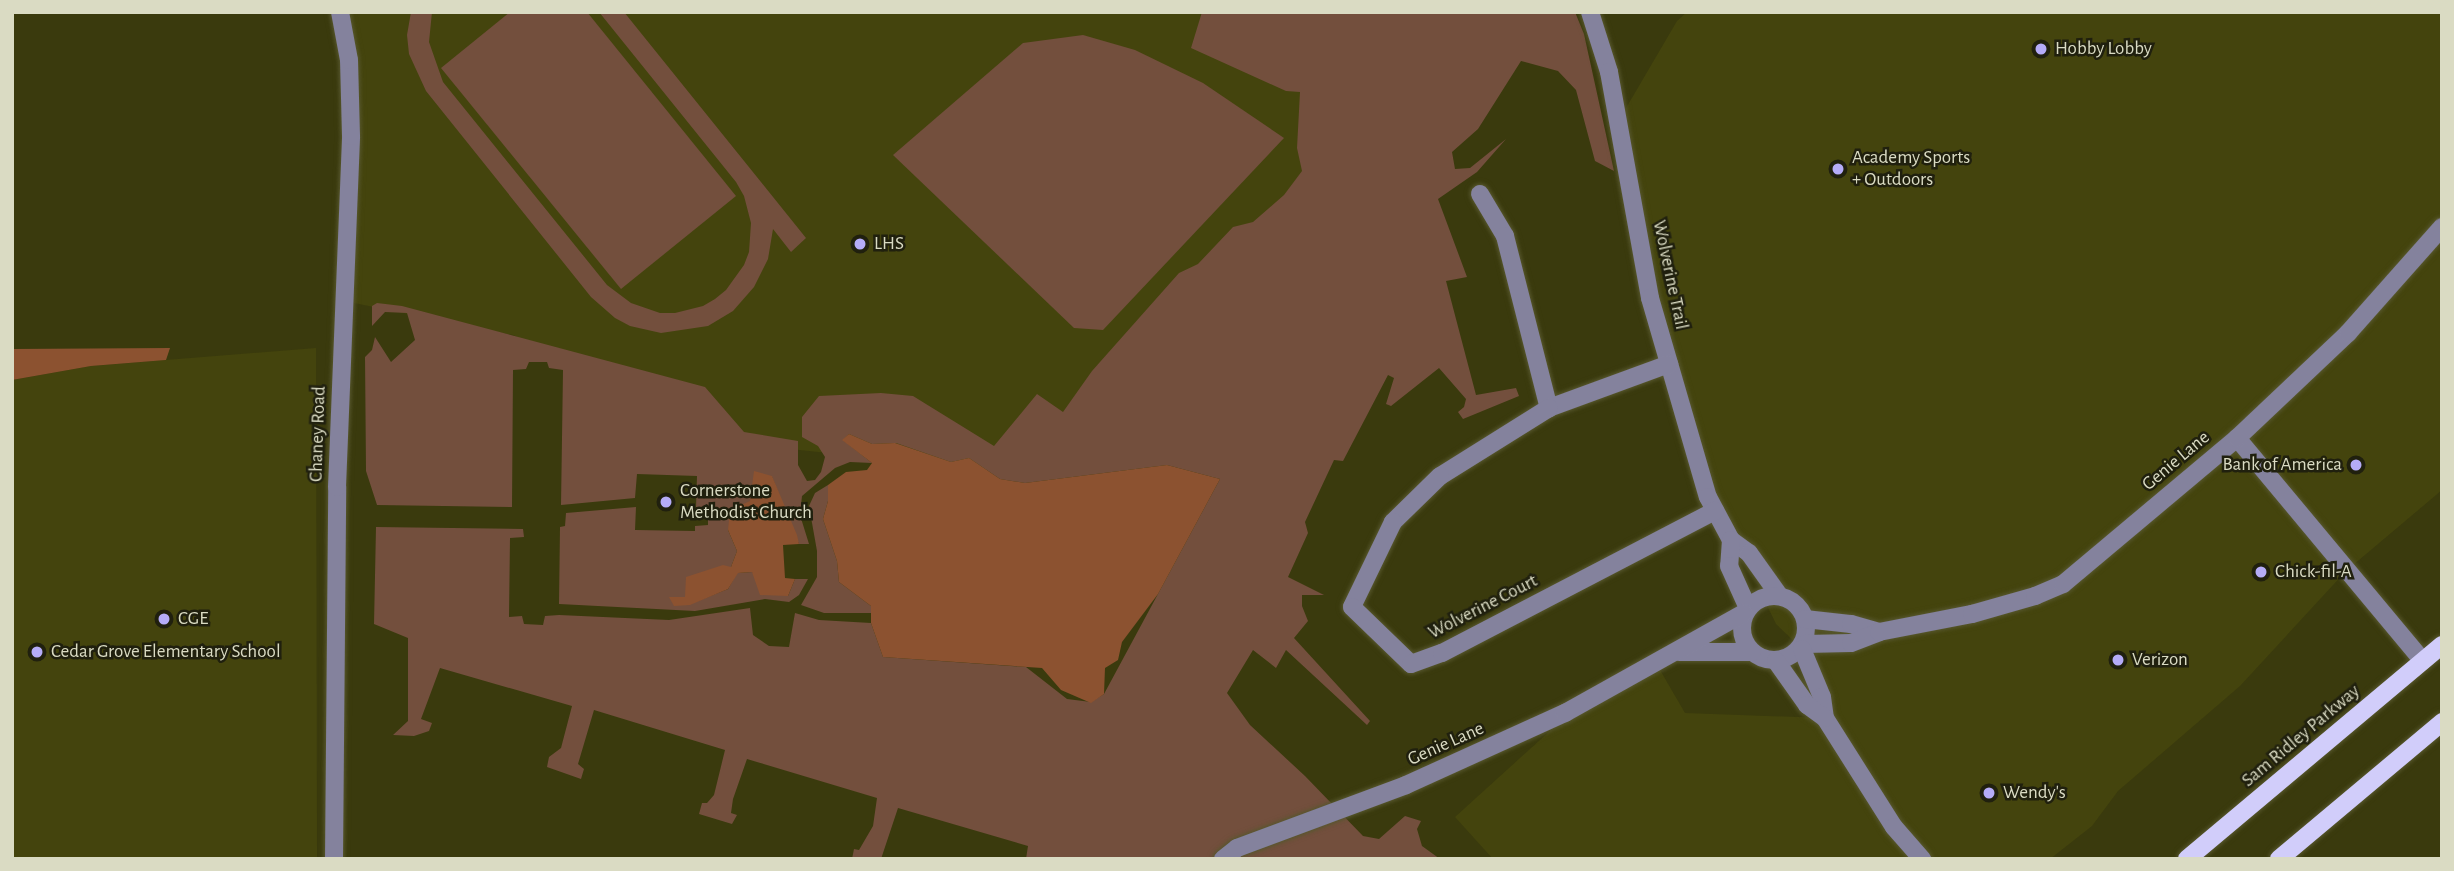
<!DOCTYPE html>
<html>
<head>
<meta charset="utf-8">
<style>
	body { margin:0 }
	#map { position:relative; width:2454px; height:871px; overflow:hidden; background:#3a3a0d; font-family:"Alegreya Sans",sans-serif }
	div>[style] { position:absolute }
	.built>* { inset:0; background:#44440d }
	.green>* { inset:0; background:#734f3d }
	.forest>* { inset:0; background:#8c5230 }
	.roads { filter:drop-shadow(0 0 2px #57572e) drop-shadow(0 0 2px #57572e) }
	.minor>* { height:18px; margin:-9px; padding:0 9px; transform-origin:9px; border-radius:9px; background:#84829d }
	.minor>.ring { margin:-9px; padding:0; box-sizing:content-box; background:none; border:18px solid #84829d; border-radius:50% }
	.major>* { height:18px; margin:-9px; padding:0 9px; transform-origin:9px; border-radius:9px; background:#d1cdfa }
	.dots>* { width:19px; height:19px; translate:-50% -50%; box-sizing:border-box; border:4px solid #20200e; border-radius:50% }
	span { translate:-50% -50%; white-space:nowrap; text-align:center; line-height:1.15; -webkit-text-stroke:5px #20200e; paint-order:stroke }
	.poi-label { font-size:19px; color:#dadbc3 }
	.left { translate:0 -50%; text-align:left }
	.right { translate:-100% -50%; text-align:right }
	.street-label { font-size:19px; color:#dadbc3 }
	.frame { position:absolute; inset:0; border:14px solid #dadbc3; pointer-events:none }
</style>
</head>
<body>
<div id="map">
	<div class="built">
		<div style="clip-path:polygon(340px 12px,1470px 12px,1167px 465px,1052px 477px,762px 446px,513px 335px,344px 301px,351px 136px)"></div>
		<div style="clip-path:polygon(1687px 12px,2442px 12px,2442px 490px,2346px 571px,2240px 686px,2118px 791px,2092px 826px,2050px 859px,1493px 859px,1455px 817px,1552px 729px,1660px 670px,1685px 713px,1824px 718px,1802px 649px,1776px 624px,1763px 597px,1761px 582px,1731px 540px,1688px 429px,1619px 120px,1677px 21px)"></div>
		<div style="clip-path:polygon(316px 348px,317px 859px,12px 859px,12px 380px,91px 366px)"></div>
	</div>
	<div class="green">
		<div style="clip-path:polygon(411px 12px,432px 12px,429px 42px,443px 82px,607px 285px,631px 303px,660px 313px,675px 313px,703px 306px,715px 299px,726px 290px,744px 265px,749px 252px,751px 223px,744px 196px,736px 182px,599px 12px,624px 12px,806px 238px,791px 252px,773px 229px,768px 259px,754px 287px,733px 311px,708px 326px,661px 333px,630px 326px,615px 318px,591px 297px,426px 91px,409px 54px,407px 35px)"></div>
		<div style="clip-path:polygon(510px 12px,587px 12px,736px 196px,621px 289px,441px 68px)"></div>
		<div style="clip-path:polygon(1202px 12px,1575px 12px,1584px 34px,1614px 171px,1595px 161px,1576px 90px,1558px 71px,1521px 61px,1478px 129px,1452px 152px,1455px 169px,1470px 168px,1506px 139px,1477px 172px,1438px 199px,1467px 277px,1446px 281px,1476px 395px,1516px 388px,1519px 396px,1463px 419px,1458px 412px,1464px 407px,1466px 399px,1439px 368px,1391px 406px,1386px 404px,1394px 378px,1388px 375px,1343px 461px,1334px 460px,1305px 522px,1308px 533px,1288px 577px,1324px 595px,1302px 595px,1302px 606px,1308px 621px,1294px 638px,1370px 721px,1367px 725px,1286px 650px,1276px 668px,1253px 650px,1227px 693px,1250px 725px,1305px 776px,1363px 836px,1379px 839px,1405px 816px,1421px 821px,1417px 829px,1422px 846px,1440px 859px,1026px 859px,1028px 846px,898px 808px,881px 859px,852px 859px,854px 849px,859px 850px,873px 826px,877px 798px,747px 759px,733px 799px,731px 813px,737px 815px,732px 824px,699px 814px,702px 803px,707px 803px,714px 795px,725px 750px,594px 710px,578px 764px,584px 769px,581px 779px,547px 767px,549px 757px,561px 748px,572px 706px,440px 668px,421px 719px,432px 723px,429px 731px,414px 736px,393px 735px,408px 721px,408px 638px,374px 624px,376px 527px,523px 529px,524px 537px,510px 538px,509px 617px,522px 616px,524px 624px,543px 625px,545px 616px,559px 615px,669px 620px,750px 608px,753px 635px,769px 646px,789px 647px,795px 613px,819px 620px,871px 623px,883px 657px,1026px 667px,1067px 699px,1091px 702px,1104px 694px,1220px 479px,1167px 465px,1025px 483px,1000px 479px,969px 458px,951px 462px,896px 443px,872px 444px,849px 434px,843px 440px,872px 463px,850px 462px,835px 468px,802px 496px,800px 515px,809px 544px,799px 544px,772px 477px,728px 530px,737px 551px,731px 567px,685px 597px,670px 597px,690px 604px,728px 589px,737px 573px,752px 572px,788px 596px,795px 579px,808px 579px,799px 595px,789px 602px,765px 599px,695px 611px,559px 604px,560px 527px,565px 526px,566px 513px,636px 507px,635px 530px,695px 531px,695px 526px,708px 525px,708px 507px,696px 507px,697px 476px,637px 474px,635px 498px,561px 505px,563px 370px,549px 368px,547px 362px,529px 362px,526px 369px,513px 370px,512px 507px,377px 505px,366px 471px,365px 357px,372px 350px,375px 337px,391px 362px,415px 340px,407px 313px,385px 312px,372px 326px,372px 306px,377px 303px,402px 306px,705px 387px,744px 432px,798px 441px,798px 465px,807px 481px,815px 480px,821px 472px,825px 457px,818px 446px,802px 437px,802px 417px,819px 396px,881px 393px,913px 396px,994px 446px,1037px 394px,1063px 412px,1092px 371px,1179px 273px,1198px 264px,1233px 227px,1253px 222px,1284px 195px,1302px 171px,1297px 148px,1300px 92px,1286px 91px,1191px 48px)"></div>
		<div style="clip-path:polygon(1083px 35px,1135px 50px,1203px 83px,1284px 138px,1103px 330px,1074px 328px,893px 155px,1023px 43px)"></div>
		<div style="clip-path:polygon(828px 485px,828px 501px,823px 519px,837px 561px,839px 582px,871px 606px,871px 613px,824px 613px,801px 605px,817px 577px,817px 551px,809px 506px,815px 493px)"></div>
	</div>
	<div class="forest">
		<div style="clip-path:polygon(170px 348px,166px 360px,91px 366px,12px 380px,12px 349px)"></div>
		<div style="clip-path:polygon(849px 434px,872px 444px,895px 443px,951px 462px,969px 458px,1000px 479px,1025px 483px,1167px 465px,1220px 479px,1158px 594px,1122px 642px,1118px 660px,1105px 668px,1104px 694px,1091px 703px,1061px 690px,1042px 668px,883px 657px,871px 623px,871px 606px,839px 582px,837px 561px,823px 519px,828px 501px,828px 485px,846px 472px,867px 470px,872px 463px,842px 440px)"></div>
		<div style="clip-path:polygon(754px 471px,772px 476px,797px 535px,799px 544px,783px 545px,785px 578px,795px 579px,788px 596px,760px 595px,752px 572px,738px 573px,728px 589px,690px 605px,674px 606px,669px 597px,685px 597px,686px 577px,723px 565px,731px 567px,737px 551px,728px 530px,730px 510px,750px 501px)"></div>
	</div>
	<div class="roads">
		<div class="minor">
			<div style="left:1590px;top:12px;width:63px;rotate:72.4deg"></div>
			<div style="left:1609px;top:72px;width:230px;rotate:79.7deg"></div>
			<div style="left:1650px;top:298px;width:207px;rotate:73.8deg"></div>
			<div style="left:1708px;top:497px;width:49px;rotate:61.9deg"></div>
			<div style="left:1731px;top:540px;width:22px;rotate:36deg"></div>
			<div style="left:1749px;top:553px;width:52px;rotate:54.5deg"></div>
			<div style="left:1480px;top:194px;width:49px;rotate:59.2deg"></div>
			<div style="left:1505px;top:236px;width:178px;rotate:75.7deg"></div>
			<div style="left:1669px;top:364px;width:128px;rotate:159.9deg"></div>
			<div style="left:1549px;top:408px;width:128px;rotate:148deg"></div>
			<div style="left:1440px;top:476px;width:66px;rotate:135.6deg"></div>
			<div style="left:1393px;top:522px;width:94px;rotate:115.8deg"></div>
			<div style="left:1352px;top:607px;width:82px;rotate:44deg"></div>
			<div style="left:1411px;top:664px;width:33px;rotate:-20deg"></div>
			<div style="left:1442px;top:653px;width:308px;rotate:-27.5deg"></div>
			<div style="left:2237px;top:438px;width:290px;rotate:50.2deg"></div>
			<div style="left:1731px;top:540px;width:26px;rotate:94deg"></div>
			<div style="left:1729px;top:566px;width:46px;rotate:65.7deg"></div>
			<div class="ring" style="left:1742px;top:596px;width:46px;height:46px"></div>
			<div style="left:1805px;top:619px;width:46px;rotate:6.2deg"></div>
			<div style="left:1851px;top:624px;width:29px;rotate:16deg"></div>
			<div style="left:1805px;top:644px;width:46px;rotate:-1.2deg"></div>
			<div style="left:1851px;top:643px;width:30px;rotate:-21deg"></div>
			<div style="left:1879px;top:632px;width:95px;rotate:-11deg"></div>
			<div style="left:1972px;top:614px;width:66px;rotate:-15.9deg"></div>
			<div style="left:2035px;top:596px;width:30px;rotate:-23deg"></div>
			<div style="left:2063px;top:584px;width:227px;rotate:-40deg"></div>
			<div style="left:2237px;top:438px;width:153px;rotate:-43.4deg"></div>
			<div style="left:2348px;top:333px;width:142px;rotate:-48.4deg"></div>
			<div style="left:1802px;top:649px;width:52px;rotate:67.4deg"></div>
			<div style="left:1822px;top:697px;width:21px;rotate:82deg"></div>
			<div style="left:1825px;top:718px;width:129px;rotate:57.7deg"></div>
			<div style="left:1894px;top:827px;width:43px;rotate:48.8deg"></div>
			<div style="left:1679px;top:652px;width:73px"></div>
			<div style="left:1776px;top:661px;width:54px;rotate:54.8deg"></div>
			<div style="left:1807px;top:705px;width:22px;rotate:36deg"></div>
			<div style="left:334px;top:859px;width:372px;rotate:-89.5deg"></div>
			<div style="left:337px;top:487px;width:351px;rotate:-87.7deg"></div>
			<div style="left:351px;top:136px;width:76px;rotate:-91.5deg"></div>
			<div style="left:349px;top:60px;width:49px;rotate:-100.6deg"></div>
			<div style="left:1223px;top:859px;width:18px;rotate:-38deg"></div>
			<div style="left:1237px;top:848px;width:180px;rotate:-20.4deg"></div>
			<div style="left:1406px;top:785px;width:175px;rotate:-24.4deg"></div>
			<div style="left:1565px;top:713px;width:205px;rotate:-29.2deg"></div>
		</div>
		<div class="major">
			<div style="left:2187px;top:859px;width:333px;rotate:-40deg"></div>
			<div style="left:2279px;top:859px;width:213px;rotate:-40deg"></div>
		</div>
	</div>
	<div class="dots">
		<div style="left:2041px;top:49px;background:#b5acf8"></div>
		<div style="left:1838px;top:169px;background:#b5acf8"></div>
		<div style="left:860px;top:244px;background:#b5acf8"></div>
		<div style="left:2356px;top:465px;background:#b5acf8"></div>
		<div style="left:666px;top:502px;background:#b5acf8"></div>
		<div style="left:2261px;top:572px;background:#b5acf8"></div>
		<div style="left:164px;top:619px;background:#b5acf8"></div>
		<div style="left:37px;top:652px;background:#b5acf8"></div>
		<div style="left:2118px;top:660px;background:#b5acf8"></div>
		<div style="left:1989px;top:793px;background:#b5acf8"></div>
	</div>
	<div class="poi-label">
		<span class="left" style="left:2055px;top:49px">Hobby Lobby</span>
		<span class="left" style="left:1852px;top:169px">Academy Sports<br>+ Outdoors</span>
		<span class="left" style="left:874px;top:244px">LHS</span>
		<span class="right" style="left:2342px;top:465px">Bank of America</span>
		<span class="left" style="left:680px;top:502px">Cornerstone<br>Methodist Church</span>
		<span class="left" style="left:2275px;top:572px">Chick-fil-A</span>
		<span class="left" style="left:178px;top:619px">CGE</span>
		<span class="left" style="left:51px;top:652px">Cedar Grove Elementary School</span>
		<span class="left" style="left:2132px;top:660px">Verizon</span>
		<span class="left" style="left:2003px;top:793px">Wendy's</span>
	</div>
	<div class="street-label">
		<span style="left:1670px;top:275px;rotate:78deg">Wolverine Trail</span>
		<span style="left:318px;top:434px;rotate:-88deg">Chaney Road</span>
		<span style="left:2176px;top:461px;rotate:-40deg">Genie Lane</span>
		<span style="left:1483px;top:607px;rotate:-27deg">Wolverine Court</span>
		<span style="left:2301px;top:736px;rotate:-40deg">Sam Ridley Parkway</span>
		<span style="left:1446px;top:744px;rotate:-24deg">Genie Lane</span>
	</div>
	<div class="frame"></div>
</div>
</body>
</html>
